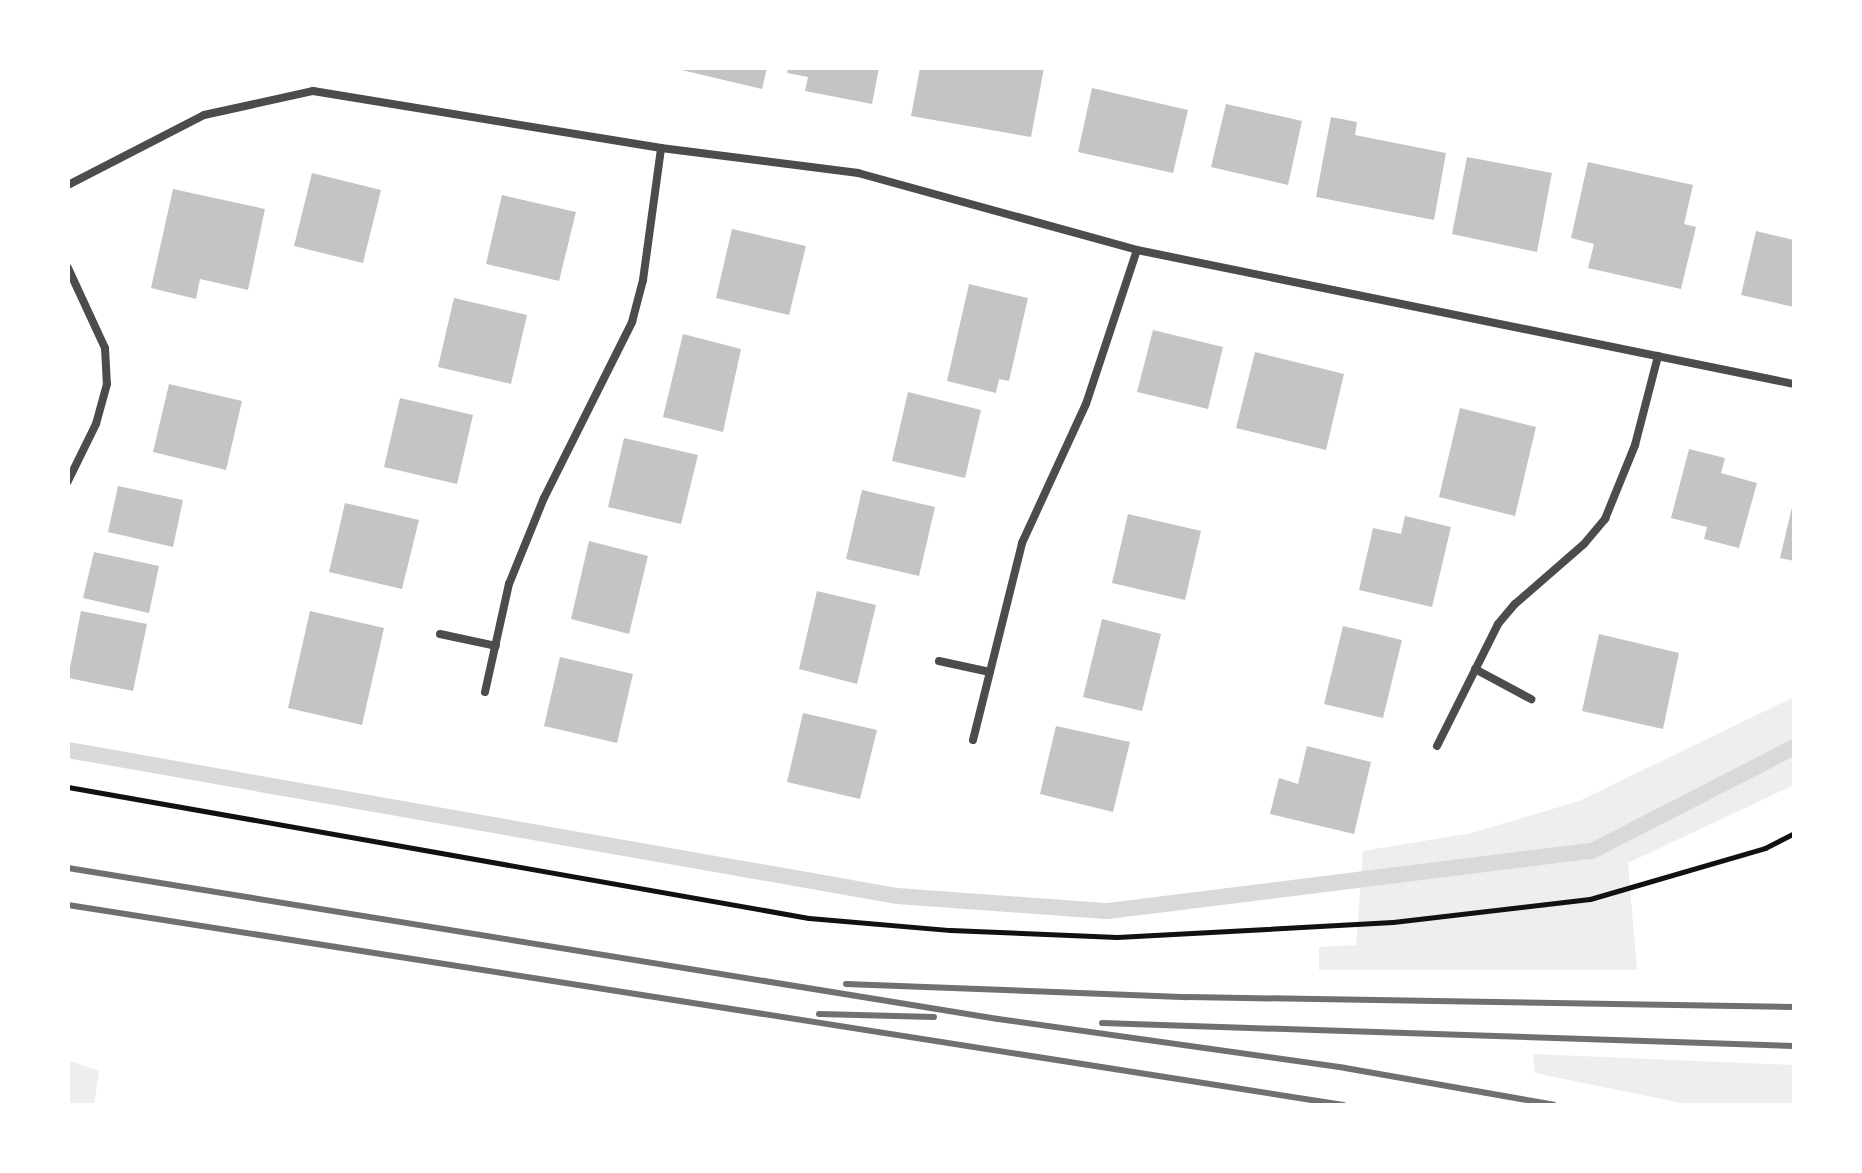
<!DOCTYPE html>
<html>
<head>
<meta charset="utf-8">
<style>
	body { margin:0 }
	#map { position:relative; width:1862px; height:1173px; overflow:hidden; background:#fff; font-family:Karla,sans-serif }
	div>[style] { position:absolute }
	.green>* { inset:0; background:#eee }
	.stream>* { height:16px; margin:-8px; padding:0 8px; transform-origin:8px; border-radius:8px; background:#d9d9d9 }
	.building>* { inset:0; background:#c4c4c4 }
	.path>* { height:5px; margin:-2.5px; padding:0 2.5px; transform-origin:2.5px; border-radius:2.5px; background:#111 }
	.minor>* { height:8px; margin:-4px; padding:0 4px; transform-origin:4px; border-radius:4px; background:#4c4c4c }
	.rail>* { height:6px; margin:-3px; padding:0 3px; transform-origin:3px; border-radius:3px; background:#707070 }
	span { translate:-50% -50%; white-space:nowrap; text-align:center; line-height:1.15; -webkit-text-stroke:7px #fff; paint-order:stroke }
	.frame { position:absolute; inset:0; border:70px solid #fff; pointer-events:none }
</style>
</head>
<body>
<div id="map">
	<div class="green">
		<div style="clip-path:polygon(1794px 697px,1794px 785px,1628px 863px,1637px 970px,1319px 970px,1319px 947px,1356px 945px,1363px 851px,1472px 833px,1579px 801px)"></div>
		<div style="clip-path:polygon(1533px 1054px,1794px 1065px,1794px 1105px,1686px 1104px,1535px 1073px)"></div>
		<div style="clip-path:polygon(68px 1060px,99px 1071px,94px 1105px,68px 1105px)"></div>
	</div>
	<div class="stream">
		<div style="left:68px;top:750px;width:842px;rotate:9.99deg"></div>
		<div style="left:897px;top:896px;width:212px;rotate:4.1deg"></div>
		<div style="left:1108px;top:911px;width:488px;rotate:-7.1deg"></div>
		<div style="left:1592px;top:851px;width:227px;rotate:-27.2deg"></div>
	</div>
	<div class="building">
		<div style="clip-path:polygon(673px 68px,767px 68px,762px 89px)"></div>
		<div style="clip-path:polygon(788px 68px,879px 68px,872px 104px,805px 91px,808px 77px,787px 73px)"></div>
		<div style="clip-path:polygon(920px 68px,1044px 68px,1031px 137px,911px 116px)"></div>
		<div style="clip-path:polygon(1092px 88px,1188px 110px,1173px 173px,1078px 152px)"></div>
		<div style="clip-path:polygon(1226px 104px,1302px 121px,1288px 185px,1211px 167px)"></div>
		<div style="clip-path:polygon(1331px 117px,1357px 122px,1355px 135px,1446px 153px,1434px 220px,1316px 197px)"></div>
		<div style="clip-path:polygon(1467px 157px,1552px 173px,1537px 252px,1452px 234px)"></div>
		<div style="clip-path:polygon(1588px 162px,1693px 185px,1684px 224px,1696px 227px,1681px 289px,1588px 268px,1594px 244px,1571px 238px)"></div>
		<div style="clip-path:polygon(312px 173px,381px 190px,363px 263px,294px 246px)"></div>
		<div style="clip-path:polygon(173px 189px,265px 209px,248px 290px,200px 279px,196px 299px,151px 288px)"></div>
		<div style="clip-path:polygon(502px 195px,576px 212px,559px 281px,486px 264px)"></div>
		<div style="clip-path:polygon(732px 229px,806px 246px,789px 315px,716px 298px)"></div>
		<div style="clip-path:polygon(1756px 231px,1794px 240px,1794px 307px,1741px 295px)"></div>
		<div style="clip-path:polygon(969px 284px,1028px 298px,1009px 381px,999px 379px,996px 393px,947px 381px)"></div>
		<div style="clip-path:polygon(454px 298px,527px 315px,511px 384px,438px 367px)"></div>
		<div style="clip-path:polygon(1153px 330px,1223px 347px,1208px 409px,1137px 392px)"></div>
		<div style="clip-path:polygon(683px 334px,741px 349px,723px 432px,663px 417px)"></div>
		<div style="clip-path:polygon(1255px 352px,1344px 374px,1326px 450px,1236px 428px)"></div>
		<div style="clip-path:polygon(169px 384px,242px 401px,226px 470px,153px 452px)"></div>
		<div style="clip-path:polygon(908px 392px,981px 410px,965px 478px,892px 461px)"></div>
		<div style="clip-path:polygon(400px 398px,473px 415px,457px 484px,384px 467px)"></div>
		<div style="clip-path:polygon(1460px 408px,1536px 427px,1515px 516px,1439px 497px)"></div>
		<div style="clip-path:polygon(624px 438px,698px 455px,681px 524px,608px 507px)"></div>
		<div style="clip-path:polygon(1689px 449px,1725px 458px,1721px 473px,1757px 483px,1739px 548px,1704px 539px,1707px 527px,1671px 518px)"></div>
		<div style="clip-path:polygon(118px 486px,183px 500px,173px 547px,108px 532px)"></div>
		<div style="clip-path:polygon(862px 490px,935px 507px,919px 576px,846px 559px)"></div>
		<div style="clip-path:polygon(345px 503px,419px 520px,402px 589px,329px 572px)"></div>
		<div style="clip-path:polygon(1793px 503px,1794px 503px,1794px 561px,1780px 558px)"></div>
		<div style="clip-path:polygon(1128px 514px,1201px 531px,1185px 600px,1112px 583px)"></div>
		<div style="clip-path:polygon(1405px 516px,1451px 527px,1432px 607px,1359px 590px,1373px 528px,1401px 534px)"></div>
		<div style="clip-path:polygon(589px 541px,648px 556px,629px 634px,571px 619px)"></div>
		<div style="clip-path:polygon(94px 552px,159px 566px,149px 613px,83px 598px)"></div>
		<div style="clip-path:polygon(817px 591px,876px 605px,857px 684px,799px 669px)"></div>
		<div style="clip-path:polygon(81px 611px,147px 624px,133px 691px,68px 678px)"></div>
		<div style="clip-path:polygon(310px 611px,384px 628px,362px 725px,288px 708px)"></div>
		<div style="clip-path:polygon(1102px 619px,1161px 634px,1142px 711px,1083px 697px)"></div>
		<div style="clip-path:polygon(1343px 626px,1402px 640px,1383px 718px,1324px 704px)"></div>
		<div style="clip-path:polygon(1599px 634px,1679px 653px,1663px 729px,1582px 711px)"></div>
		<div style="clip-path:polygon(560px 657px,633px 674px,617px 743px,544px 726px)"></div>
		<div style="clip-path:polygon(803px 713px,877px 730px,860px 799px,787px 782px)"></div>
		<div style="clip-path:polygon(1056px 726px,1130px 742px,1113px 812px,1040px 794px)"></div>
		<div style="clip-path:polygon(1307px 746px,1371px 762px,1354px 834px,1270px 814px,1279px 778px,1298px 784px)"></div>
	</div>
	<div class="path">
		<div style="left:68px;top:787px;width:752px;rotate:10.03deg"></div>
		<div style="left:809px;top:918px;width:142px;rotate:4.9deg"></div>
		<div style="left:950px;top:930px;width:167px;rotate:2.4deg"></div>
		<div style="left:1117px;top:937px;width:276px;rotate:-3.1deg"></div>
		<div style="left:1393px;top:922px;width:198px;rotate:-6.7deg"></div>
		<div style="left:1590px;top:899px;width:182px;rotate:-16.2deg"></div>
		<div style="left:1765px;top:848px;width:33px;rotate:-27deg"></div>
	</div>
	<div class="minor">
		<div style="left:68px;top:185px;width:153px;rotate:-27.2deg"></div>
		<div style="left:204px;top:115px;width:112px;rotate:-12.4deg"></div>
		<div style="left:313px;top:91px;width:353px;rotate:9.3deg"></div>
		<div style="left:661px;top:148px;width:199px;rotate:7.2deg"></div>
		<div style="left:858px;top:173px;width:289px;rotate:15.4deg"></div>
		<div style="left:1137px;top:250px;width:671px;rotate:11.53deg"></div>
		<div style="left:68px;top:268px;width:88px;rotate:65.2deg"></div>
		<div style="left:105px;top:348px;width:36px;rotate:87deg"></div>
		<div style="left:107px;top:384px;width:41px;rotate:105.4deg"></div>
		<div style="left:96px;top:424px;width:64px;rotate:116.2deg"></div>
		<div style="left:440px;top:634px;width:57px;rotate:12.1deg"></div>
		<div style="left:939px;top:661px;width:52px;rotate:12.2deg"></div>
		<div style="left:1475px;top:669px;width:64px;rotate:28.2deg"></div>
		<div style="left:485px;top:692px;width:111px;rotate:-77.5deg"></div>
		<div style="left:509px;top:584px;width:93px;rotate:-67.9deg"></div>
		<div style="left:544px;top:498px;width:197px;rotate:-63.4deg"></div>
		<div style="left:632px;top:322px;width:43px;rotate:-75.3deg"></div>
		<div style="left:643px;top:280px;width:133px;rotate:-82.2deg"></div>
		<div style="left:973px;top:740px;width:203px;rotate:-76deg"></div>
		<div style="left:1022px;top:543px;width:153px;rotate:-65.3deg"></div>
		<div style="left:1086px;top:404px;width:162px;rotate:-71.7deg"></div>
		<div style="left:1437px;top:746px;width:136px;rotate:-63.4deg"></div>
		<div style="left:1498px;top:624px;width:26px;rotate:-50deg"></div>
		<div style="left:1515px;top:604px;width:91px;rotate:-41deg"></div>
		<div style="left:1584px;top:544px;width:33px;rotate:-50deg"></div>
		<div style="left:1605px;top:519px;width:80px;rotate:-67.9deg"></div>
		<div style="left:1635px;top:445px;width:92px;rotate:-75.5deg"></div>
	</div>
	<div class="rail">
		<div style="left:68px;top:868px;width:942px;rotate:9.22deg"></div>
		<div style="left:998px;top:1019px;width:350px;rotate:8deg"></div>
		<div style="left:1345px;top:1068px;width:212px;rotate:10deg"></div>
		<div style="left:68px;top:905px;width:1291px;rotate:8.91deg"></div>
		<div style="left:846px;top:984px;width:342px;rotate:2.2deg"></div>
		<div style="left:1188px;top:997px;width:606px;rotate:0.95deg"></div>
		<div style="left:819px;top:1014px;width:115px;rotate:1.5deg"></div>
		<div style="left:1102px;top:1023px;width:692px;rotate:1.9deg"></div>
	</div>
	<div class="frame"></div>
</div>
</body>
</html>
